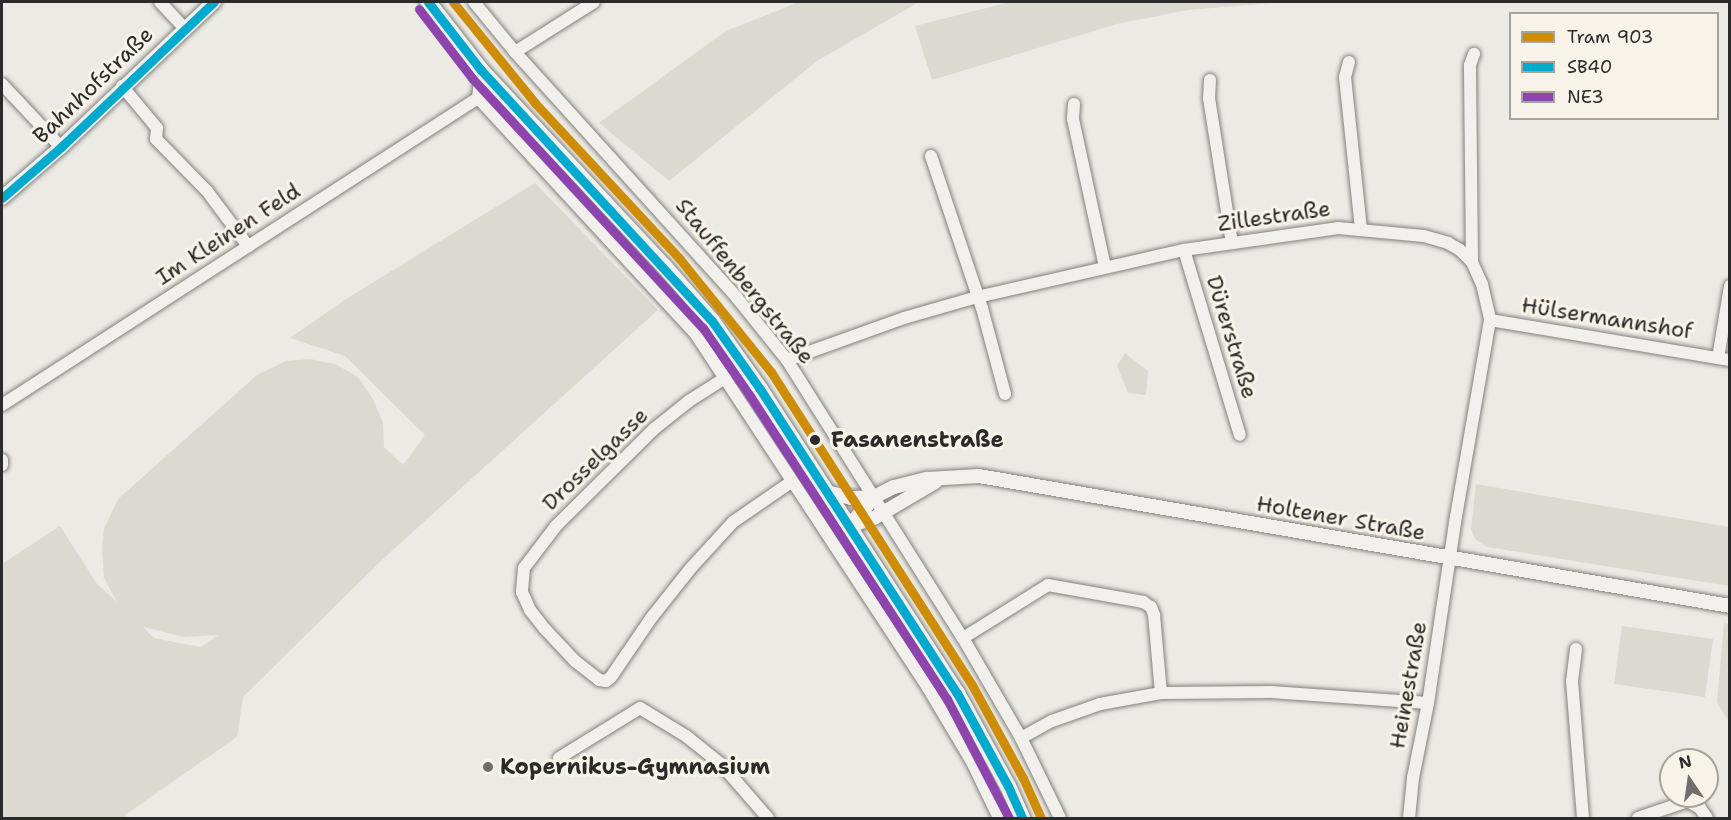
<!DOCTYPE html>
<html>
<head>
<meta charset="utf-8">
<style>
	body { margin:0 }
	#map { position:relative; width:1731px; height:820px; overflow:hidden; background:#eceae4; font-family:"Shantell Sans",sans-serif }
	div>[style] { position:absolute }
	.green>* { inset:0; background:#dcd9d1 }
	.roads { filter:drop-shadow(0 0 2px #82817e) drop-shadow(0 0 2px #82817e) }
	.minor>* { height:12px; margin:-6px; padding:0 6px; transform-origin:6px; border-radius:6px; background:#f1f0ec }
	.tertiary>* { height:14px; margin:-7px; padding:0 7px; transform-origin:7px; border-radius:7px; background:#f1f0ec }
	.secondary>* { height:16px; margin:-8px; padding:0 8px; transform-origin:8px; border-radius:8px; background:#f1f0ec }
	.bus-1>* { height:9px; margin:-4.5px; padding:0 4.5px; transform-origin:4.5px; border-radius:4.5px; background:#00a9ce }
	.bus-2>* { height:9px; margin:-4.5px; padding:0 4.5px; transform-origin:4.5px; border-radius:4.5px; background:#8e44ad }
	.tram-1>* { height:9px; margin:-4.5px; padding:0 4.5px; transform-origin:4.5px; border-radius:4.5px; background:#ce8d09 }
	.dots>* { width:16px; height:16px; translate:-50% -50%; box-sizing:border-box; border:3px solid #f7f3e8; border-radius:50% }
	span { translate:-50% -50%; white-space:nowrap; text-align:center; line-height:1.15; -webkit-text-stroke:6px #f7f3e8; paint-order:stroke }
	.street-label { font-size:22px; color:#2b2b2b }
	.stop-label { font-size:22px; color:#2b2b2b; font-weight:700 }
	.left { translate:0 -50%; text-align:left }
	.poi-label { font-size:22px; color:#2b2b2b; font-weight:700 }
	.frame { position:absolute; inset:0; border:3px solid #2b2b2b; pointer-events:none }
	.legend { position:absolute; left:1509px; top:12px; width:210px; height:108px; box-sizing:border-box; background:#f7f3e8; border:2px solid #a5a39c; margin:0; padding:8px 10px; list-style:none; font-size:18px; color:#2b2b2b }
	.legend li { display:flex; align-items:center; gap:12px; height:30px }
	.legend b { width:30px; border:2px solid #a5a39c }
	.north { position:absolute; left:1659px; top:748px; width:60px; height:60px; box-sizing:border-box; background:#f7f3e8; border:2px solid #a5a39c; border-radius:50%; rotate:347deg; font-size:16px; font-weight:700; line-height:24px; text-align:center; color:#2b2b2b }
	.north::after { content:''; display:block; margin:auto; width:21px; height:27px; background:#6f6e6c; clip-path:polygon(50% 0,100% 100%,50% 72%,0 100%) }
</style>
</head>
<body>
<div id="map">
	<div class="green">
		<div style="clip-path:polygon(799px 2px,919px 2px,817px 61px,669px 181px,599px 123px,726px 31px)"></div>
		<div style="clip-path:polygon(1010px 2px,1283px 2px,1188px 10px,1117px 24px,932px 80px,915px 26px)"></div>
		<div style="clip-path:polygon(evenodd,535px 183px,658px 310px,384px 558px,243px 697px,237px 737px,125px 815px,127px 818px,2px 818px,2px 564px,60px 526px,97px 584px,117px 602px,104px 578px,102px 548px,104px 529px,118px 499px,257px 375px,286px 361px,310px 359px,335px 364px,358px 377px,373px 399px,383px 423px,384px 447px,403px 465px,425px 435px,345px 356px,290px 338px,346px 299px,535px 183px,143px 627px,184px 637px,219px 635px,200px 647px,154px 638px,143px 627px)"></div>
		<div style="clip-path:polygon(1125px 353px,1148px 371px,1146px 395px,1128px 393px,1117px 366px)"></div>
		<div style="clip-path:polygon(1476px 484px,1729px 527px,1729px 586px,1487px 547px,1475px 539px,1471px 529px)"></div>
		<div style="clip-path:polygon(1724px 623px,1729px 624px,1729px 722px,1717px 702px)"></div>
		<div style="clip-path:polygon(1622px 626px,1713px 639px,1705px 697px,1614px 684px)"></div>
	</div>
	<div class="roads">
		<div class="minor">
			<div style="left:160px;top:2px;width:35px;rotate:47deg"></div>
			<div style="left:474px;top:2px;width:65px;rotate:50.6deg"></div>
			<div style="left:515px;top:52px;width:331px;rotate:47.9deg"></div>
			<div style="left:737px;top:298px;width:80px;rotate:51.1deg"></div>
			<div style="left:787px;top:360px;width:329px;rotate:57.7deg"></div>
			<div style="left:963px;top:638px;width:116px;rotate:59.9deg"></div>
			<div style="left:1021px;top:738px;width:89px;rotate:64deg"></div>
			<div style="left:515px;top:52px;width:93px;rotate:-32.3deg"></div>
			<div style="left:1349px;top:62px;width:16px;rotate:105deg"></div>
			<div style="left:1345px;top:77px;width:153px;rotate:84deg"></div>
			<div style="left:481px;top:70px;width:28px;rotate:96deg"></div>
			<div style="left:478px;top:98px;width:320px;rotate:47.3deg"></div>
			<div style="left:695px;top:333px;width:425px;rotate:56.7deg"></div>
			<div style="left:928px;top:688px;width:84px;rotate:59.2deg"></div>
			<div style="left:971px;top:760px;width:64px;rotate:64.2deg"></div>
			<div style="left:1210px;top:80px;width:18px;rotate:93deg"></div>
			<div style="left:1209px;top:98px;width:147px;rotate:81deg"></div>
			<div style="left:2px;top:84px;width:86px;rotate:46.9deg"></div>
			<div style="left:122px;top:86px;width:55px;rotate:50.2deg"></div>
			<div style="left:157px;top:128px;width:11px;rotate:95deg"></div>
			<div style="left:156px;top:139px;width:73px;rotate:45.6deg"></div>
			<div style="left:207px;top:191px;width:69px;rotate:53.3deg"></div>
			<div style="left:1074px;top:104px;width:15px;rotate:94deg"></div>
			<div style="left:1073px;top:119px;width:151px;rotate:77.8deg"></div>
			<div style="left:931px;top:156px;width:160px;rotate:71.5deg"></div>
			<div style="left:982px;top:308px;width:89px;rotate:75deg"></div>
			<div style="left:1184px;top:250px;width:193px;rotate:73.2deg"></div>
			<div style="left:1472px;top:262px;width:197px;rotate:-90.6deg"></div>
			<div style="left:1470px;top:65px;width:12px;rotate:-70deg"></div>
			<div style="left:1490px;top:320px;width:243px;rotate:9.5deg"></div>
			<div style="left:1718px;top:358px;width:73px;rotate:-80.5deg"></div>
			<div style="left:787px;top:360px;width:124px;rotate:-19.7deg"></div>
			<div style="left:904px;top:318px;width:76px;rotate:-16deg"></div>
			<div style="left:977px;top:297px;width:212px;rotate:-12.8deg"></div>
			<div style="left:1184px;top:250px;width:156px;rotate:-8.1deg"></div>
			<div style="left:1338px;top:228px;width:86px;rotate:5.3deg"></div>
			<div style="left:1424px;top:236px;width:25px;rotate:16deg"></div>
			<div style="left:1448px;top:243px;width:14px;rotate:30deg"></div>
			<div style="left:1460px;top:250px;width:17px;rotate:45deg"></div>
			<div style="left:1472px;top:262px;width:24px;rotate:66deg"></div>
			<div style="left:1482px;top:284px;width:37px;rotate:77deg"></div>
			<div style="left:1490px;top:320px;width:199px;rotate:99.8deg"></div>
			<div style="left:1456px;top:516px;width:189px;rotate:98.5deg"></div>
			<div style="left:1428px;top:703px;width:76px;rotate:101.3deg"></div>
			<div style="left:1413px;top:778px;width:40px;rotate:95.7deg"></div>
			<div style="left:725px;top:378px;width:43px;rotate:147.4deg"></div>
			<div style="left:689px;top:401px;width:45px;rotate:141.3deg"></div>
			<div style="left:654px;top:429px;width:138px;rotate:135.3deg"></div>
			<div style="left:556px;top:526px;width:53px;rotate:127.3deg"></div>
			<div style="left:524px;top:568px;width:24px;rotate:95deg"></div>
			<div style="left:522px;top:592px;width:20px;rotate:66deg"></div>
			<div style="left:530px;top:610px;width:24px;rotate:52deg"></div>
			<div style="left:545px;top:629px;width:44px;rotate:46.8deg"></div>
			<div style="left:575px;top:661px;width:31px;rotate:38deg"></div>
			<div style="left:599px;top:680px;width:7px;rotate:8deg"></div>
			<div style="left:606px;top:681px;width:6px;rotate:-39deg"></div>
			<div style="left:611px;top:677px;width:73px;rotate:-55.7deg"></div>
			<div style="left:652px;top:617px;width:61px;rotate:-51.6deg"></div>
			<div style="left:690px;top:569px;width:64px;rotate:-47.5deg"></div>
			<div style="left:733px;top:522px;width:70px;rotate:-34.6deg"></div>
			<div style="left:2px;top:405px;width:566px;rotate:-32.82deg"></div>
			<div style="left:2px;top:460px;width:5px;rotate:90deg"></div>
			<div style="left:963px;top:638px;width:100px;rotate:-31.9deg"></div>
			<div style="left:1048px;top:585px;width:97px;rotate:10.1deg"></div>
			<div style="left:1143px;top:602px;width:9px;rotate:32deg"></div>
			<div style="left:1151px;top:607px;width:9px;rotate:69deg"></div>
			<div style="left:1154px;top:615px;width:78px;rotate:84.9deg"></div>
			<div style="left:1576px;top:649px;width:32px;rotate:97deg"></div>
			<div style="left:1572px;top:681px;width:137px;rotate:85.4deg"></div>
			<div style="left:1021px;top:738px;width:35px;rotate:-29deg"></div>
			<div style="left:1052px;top:721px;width:51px;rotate:-19.5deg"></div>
			<div style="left:1100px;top:704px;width:62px;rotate:-10.2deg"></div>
			<div style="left:1161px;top:693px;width:110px;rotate:-0.5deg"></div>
			<div style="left:1271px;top:692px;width:157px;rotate:4deg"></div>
			<div style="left:559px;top:758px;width:95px;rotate:-31.7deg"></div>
			<div style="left:640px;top:708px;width:54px;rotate:31.3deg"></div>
			<div style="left:686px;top:736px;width:45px;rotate:38.7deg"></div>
			<div style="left:721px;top:764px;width:72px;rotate:49deg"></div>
			<div style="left:1638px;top:818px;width:53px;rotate:-18.8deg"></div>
			<div style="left:1688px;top:801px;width:14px;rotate:30deg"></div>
			<div style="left:1700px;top:808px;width:12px;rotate:55deg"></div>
		</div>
		<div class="tertiary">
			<div style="left:2px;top:198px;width:78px;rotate:-40.8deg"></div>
			<div style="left:61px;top:147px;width:211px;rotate:-43.5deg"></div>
			<div style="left:826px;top:492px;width:26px;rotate:13deg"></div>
			<div style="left:851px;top:498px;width:23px;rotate:-2deg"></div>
			<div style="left:849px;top:526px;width:38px;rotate:-49deg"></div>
			<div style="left:874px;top:497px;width:22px;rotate:-27deg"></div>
			<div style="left:894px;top:487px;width:34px;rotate:-14deg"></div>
			<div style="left:927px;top:479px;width:52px;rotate:-3.3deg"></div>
			<div style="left:979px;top:476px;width:762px;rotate:9.82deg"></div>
			<div style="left:849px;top:526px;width:26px;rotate:-18deg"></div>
			<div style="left:874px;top:518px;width:71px;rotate:-30.5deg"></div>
		</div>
		<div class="secondary">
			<div style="left:428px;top:2px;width:86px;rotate:52.1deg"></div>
			<div style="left:481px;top:70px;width:268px;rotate:47deg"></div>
			<div style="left:664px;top:266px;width:73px;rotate:48.9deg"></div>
			<div style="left:712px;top:321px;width:83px;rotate:54.8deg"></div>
			<div style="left:760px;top:389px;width:362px;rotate:57.1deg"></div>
			<div style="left:957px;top:693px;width:106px;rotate:61.3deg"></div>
			<div style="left:1008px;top:786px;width:35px;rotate:66deg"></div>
		</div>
	</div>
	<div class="bus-1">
		<div style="left:428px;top:2px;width:86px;rotate:52.1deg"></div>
		<div style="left:481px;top:70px;width:341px;rotate:47.4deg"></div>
		<div style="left:712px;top:321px;width:83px;rotate:54.8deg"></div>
		<div style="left:760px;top:389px;width:362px;rotate:57.1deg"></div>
		<div style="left:957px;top:693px;width:106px;rotate:61.3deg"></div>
		<div style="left:1008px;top:786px;width:35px;rotate:66deg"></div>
		<div style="left:2px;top:198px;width:78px;rotate:-40.8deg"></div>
		<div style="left:61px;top:147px;width:211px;rotate:-43.5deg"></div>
	</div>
	<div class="bus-2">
		<div style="left:419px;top:9px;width:87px;rotate:52.5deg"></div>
		<div style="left:472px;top:78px;width:340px;rotate:47.3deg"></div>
		<div style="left:703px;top:328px;width:83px;rotate:55.3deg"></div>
		<div style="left:750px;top:396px;width:361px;rotate:57deg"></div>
		<div style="left:947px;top:699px;width:134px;rotate:62.5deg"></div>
	</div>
	<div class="tram-1">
		<div style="left:453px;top:2px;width:130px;rotate:50.9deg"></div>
		<div style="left:535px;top:103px;width:212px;rotate:47.1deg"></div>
		<div style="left:679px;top:258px;width:146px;rotate:51.1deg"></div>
		<div style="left:771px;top:372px;width:372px;rotate:57.3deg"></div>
		<div style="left:972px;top:685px;width:106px;rotate:61.3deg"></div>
		<div style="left:1023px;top:778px;width:44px;rotate:65.8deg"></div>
	</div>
	<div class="dots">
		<div style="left:815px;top:440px;background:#2b2b2b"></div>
		<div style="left:488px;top:767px;background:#6f6e6c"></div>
	</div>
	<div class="street-label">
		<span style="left:93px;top:85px;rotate:-44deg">Bahnhofstraße</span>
		<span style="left:1274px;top:216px;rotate:-8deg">Zillestraße</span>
		<span style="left:228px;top:234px;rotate:-33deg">Im Kleinen Feld</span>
		<span style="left:745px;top:281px;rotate:51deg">Stauffenbergstraße</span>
		<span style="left:1607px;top:318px;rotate:9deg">Hülsermannshof</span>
		<span style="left:1232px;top:337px;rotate:73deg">Dürerstraße</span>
		<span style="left:595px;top:459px;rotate:-44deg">Drosselgasse</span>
		<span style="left:1341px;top:518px;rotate:10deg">Holtener Straße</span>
		<span style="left:1408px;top:685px;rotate:-80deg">Heinestraße</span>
	</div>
	<div class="stop-label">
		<span class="left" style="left:831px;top:440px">Fasanenstraße</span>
	</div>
	<div class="poi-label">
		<span class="left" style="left:500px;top:767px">Kopernikus-Gymnasium</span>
	</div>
	<div class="frame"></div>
	<ul class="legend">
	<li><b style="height:8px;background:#ce8d09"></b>Tram 903</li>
	<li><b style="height:8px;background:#00a9ce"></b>SB40</li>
	<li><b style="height:8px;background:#8e44ad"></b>NE3</li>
	</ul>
	<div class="north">N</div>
</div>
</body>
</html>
